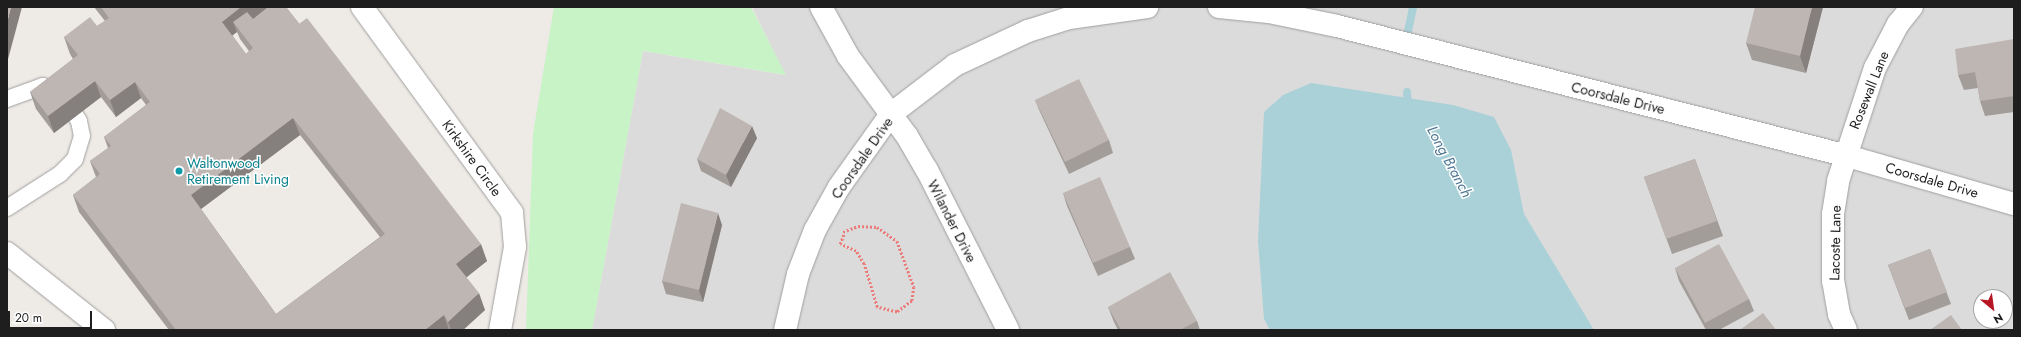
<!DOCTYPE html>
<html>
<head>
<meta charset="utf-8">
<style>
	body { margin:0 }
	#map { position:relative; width:2021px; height:337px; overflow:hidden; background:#eeeae5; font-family:Jost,sans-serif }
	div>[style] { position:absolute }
	.residential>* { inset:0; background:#dcdbdb }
	.park>* { inset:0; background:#c7f3c6 }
	.water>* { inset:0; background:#aad1d7 }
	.stream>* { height:8px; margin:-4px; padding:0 4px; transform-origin:4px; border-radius:4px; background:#aad1d7 }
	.path>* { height:2.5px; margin-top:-1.25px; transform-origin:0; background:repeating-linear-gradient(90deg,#eb7a79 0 2px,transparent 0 4px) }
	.roads { filter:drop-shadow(0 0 1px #9f9f9f) drop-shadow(0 0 1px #9f9f9f) }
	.service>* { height:16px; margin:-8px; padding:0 8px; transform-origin:8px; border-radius:8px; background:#fff }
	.minor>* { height:22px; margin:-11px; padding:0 11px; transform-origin:11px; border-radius:11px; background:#fff }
	.wall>* { inset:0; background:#a39d99 }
	.shaded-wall>* { inset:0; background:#857f7d }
	.building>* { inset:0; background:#beb6b2 }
	.dots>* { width:11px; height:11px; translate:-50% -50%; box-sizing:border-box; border:2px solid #fff; border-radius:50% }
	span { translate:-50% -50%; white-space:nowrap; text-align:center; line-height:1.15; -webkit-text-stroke:3px #fff; paint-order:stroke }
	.street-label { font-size:14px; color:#1e1e1e }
	.culture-label { font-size:14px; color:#0d838f }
	.left { translate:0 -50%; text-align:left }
	.water-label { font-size:15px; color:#4e7894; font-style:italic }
	.frame { position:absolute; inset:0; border:8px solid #1e1e1e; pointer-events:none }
	.north { position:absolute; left:1973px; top:289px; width:40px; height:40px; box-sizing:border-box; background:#fff; border:1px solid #a5a5a5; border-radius:50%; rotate:151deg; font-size:11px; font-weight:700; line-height:16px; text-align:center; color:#1e1e1e }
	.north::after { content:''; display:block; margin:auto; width:14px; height:18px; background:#b61524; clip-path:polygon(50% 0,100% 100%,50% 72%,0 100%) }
	.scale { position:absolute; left:8px; top:311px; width:84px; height:18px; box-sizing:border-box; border:2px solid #1e1e1e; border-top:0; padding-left:5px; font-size:12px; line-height:14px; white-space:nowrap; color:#1e1e1e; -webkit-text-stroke:3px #fff; paint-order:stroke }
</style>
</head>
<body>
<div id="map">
	<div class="residential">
		<div style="clip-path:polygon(evenodd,752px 7px,2014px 7px,2014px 330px,592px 330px,643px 51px,785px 75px,752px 7px,1981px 297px,2005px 297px,2005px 321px,1981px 321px,1981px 297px)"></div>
	</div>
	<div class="park">
		<div style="clip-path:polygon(554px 7px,751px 7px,786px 75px,643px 51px,592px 330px,526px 330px,533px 134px)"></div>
	</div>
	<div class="water">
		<div style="clip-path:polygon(1311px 83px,1453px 105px,1494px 117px,1511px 150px,1524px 214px,1594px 330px,1270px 330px,1264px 319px,1258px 241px,1264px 112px,1283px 95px)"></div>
	</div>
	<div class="stream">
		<div style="left:1407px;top:36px;width:30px;rotate:-78deg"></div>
		<div style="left:1407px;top:92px;width:17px;rotate:87deg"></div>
	</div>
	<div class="path">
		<div style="left:843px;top:232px;width:16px;rotate:-22deg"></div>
		<div style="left:858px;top:226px;width:19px;rotate:3deg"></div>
		<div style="left:877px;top:227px;width:24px;rotate:35deg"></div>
		<div style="left:897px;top:241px;width:49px;rotate:69.7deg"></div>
		<div style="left:914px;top:287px;width:14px;rotate:98deg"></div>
		<div style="left:912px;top:301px;width:19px;rotate:144deg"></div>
		<div style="left:897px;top:312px;width:21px;rotate:-166deg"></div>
		<div style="left:877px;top:307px;width:45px;rotate:-106.8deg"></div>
		<div style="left:864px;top:264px;width:15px;rotate:-122deg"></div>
		<div style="left:856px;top:251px;width:17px;rotate:-156deg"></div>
		<div style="left:840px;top:244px;width:11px;rotate:-68deg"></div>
	</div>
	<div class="roads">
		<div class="service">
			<div style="left:7px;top:99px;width:38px;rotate:-20deg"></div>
			<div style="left:43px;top:86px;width:32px;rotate:35deg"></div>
			<div style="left:69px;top:104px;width:20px;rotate:60deg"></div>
			<div style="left:79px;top:121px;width:15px;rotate:79deg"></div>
			<div style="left:82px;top:136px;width:24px;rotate:107deg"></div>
			<div style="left:75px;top:159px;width:21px;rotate:135deg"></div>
			<div style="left:60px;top:174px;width:63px;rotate:147.3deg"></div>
		</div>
		<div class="minor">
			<div style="left:362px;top:7px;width:255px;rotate:53.9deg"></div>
			<div style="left:512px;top:213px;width:34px;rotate:85deg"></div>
			<div style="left:515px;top:247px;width:84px;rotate:100.2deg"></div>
			<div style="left:821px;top:7px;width:56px;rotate:61.1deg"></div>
			<div style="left:848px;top:56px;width:99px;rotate:53.6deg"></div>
			<div style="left:907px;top:136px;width:39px;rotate:60deg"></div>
			<div style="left:927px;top:170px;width:179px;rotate:63.1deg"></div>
			<div style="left:1219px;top:7px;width:50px;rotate:5.7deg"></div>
			<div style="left:1269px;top:12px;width:69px;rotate:11.6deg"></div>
			<div style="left:1337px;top:26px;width:523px;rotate:14.28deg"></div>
			<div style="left:1844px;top:155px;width:177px;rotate:16.1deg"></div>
			<div style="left:7px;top:253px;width:124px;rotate:38.4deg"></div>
			<div style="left:785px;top:330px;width:57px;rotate:-76.9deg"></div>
			<div style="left:798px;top:274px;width:47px;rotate:-68.9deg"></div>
			<div style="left:815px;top:230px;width:49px;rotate:-60.8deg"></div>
			<div style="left:839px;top:187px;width:90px;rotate:-54.5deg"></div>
			<div style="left:891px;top:114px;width:81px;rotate:-37.4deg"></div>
			<div style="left:955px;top:65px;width:81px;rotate:-25deg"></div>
			<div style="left:1028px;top:31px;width:43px;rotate:-17.6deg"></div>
			<div style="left:1069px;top:18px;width:79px;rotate:-8deg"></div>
			<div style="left:1846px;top:330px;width:17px;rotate:-114deg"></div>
			<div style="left:1839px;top:314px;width:34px;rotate:-100deg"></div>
			<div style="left:1833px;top:281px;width:67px;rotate:-90deg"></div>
			<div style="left:1833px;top:214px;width:33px;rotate:-81deg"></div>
			<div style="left:1838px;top:181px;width:119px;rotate:-71.9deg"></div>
			<div style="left:1875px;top:68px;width:50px;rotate:-62.4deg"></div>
			<div style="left:1898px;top:24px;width:22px;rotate:-51deg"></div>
		</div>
	</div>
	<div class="wall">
		<div style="clip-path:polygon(evenodd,94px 7px,286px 7px,487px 261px,466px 277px,485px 310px,463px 330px,169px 330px,79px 212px,73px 195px,96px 177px,90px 161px,108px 148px,104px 137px,146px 105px,141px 98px,116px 117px,101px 97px,54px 133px,36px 109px,30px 92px,73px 59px,70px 54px,64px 37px,97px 26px,105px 21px,94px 7px,237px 32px,240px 39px,249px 51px,246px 54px,232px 35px,237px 32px,94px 7px,300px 135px,380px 237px,276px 314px,201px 209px,300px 135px)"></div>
		<div style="clip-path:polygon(1823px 7px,1806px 73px,1752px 60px,1746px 43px)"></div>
		<div style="clip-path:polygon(2014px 39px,2014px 112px,1985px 116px,1980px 101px,1978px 88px,1964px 90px,1958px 75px)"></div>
		<div style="clip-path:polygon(1035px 100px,1109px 140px,1113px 153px,1069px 174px,1040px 112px)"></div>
		<div style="clip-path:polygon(757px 138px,731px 187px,701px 171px,697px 159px)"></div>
		<div style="clip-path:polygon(1695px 159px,1723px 236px,1672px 254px,1644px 177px)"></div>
		<div style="clip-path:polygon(1063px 193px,1130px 247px,1135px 259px,1098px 276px,1067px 206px)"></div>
		<div style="clip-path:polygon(722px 225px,703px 302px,666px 294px,662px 281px)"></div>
		<div style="clip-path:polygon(1930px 249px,1951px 304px,1909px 320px,1888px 265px)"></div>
		<div style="clip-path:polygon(1675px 268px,1749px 299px,1754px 311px,1719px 330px,1706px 330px,1679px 281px)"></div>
		<div style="clip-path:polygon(1108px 307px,1197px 321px,1200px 330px,1118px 330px,1114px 322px)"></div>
	</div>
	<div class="shaded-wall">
		<div style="clip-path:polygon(11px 7px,22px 7px,7px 63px,7px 23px)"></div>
		<div style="clip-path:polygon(241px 7px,269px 7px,239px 30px,233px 22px,237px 32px,228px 39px,222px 22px)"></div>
		<div style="clip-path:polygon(1812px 7px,1823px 7px,1806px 73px,1800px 56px)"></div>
		<div style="clip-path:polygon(95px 81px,101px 97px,54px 133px,48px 116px)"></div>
		<div style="clip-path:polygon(135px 82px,141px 98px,116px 117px,110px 100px)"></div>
		<div style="clip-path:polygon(293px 118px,300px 135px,197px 212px,191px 195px)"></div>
		<div style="clip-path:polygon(752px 126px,757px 138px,731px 187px,726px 175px)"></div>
		<div style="clip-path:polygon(718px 213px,722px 225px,703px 302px,699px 290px)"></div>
		<div style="clip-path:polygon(481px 244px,487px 261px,462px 281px,456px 264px)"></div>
		<div style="clip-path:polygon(479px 293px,485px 310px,463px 330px,451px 330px,448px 322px)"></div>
		<div style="clip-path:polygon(444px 315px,449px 330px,425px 330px)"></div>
	</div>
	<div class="building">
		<div style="clip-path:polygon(7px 7px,11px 7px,7px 23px)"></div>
		<div style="clip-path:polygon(evenodd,101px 7px,241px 7px,222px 22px,246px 54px,253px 48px,233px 22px,247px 12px,253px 19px,268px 7px,286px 7px,299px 24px,307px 18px,481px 244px,456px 264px,479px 293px,448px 322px,444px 315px,425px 330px,176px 330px,73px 195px,100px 174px,90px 161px,111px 146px,104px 137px,150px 102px,135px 82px,110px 100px,95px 81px,48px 116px,30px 92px,78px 55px,64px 37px,90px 17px,97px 26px,109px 18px,101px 7px,293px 118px,385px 234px,276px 314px,191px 195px,293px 118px)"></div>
		<div style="clip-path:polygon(1755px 7px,1812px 7px,1800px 56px,1746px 43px)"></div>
		<div style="clip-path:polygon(2014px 39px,2014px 96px,1980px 101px,1975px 72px,1958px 75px,1955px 49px)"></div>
		<div style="clip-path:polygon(1079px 79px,1109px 140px,1065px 162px,1035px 100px)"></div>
		<div style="clip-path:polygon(720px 108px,752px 126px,726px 175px,697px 159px)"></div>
		<div style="clip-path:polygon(1695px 159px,1717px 221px,1666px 239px,1644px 177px)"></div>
		<div style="clip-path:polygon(1100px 177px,1130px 247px,1093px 263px,1063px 193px)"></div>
		<div style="clip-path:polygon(681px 203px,718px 213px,699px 290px,662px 281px)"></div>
		<div style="clip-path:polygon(1719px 244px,1749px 299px,1705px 323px,1675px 268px)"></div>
		<div style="clip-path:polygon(1930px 249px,1947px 292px,1905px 308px,1888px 265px)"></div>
		<div style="clip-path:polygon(1170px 272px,1197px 321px,1180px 330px,1121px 330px,1108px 307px)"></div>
		<div style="clip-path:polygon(1763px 313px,1776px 330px,1740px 330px)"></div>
		<div style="clip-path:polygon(1951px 315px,1962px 330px,1930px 330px)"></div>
	</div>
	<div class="dots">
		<div style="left:179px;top:171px;background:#0f9aa8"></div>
	</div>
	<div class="street-label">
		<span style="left:1869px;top:90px;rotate:-68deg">Rosewall Lane</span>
		<span style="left:1618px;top:98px;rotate:14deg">Coorsdale Drive</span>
		<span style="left:472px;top:158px;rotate:54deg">Kirkshire Circle</span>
		<span style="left:862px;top:158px;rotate:-55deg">Coorsdale Drive</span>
		<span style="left:1932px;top:180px;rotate:16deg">Coorsdale Drive</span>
		<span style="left:952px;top:221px;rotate:63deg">Wilander Drive</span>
		<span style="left:1835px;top:243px;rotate:-89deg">Lacoste Lane</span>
	</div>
	<div class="culture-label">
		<span class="left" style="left:187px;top:171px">Waltonwood<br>Retirement Living</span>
	</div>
	<div class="water-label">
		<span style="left:1449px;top:162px;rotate:62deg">Long Branch</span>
	</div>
	<div class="frame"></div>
	<div class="north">N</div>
	<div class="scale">20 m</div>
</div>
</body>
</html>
